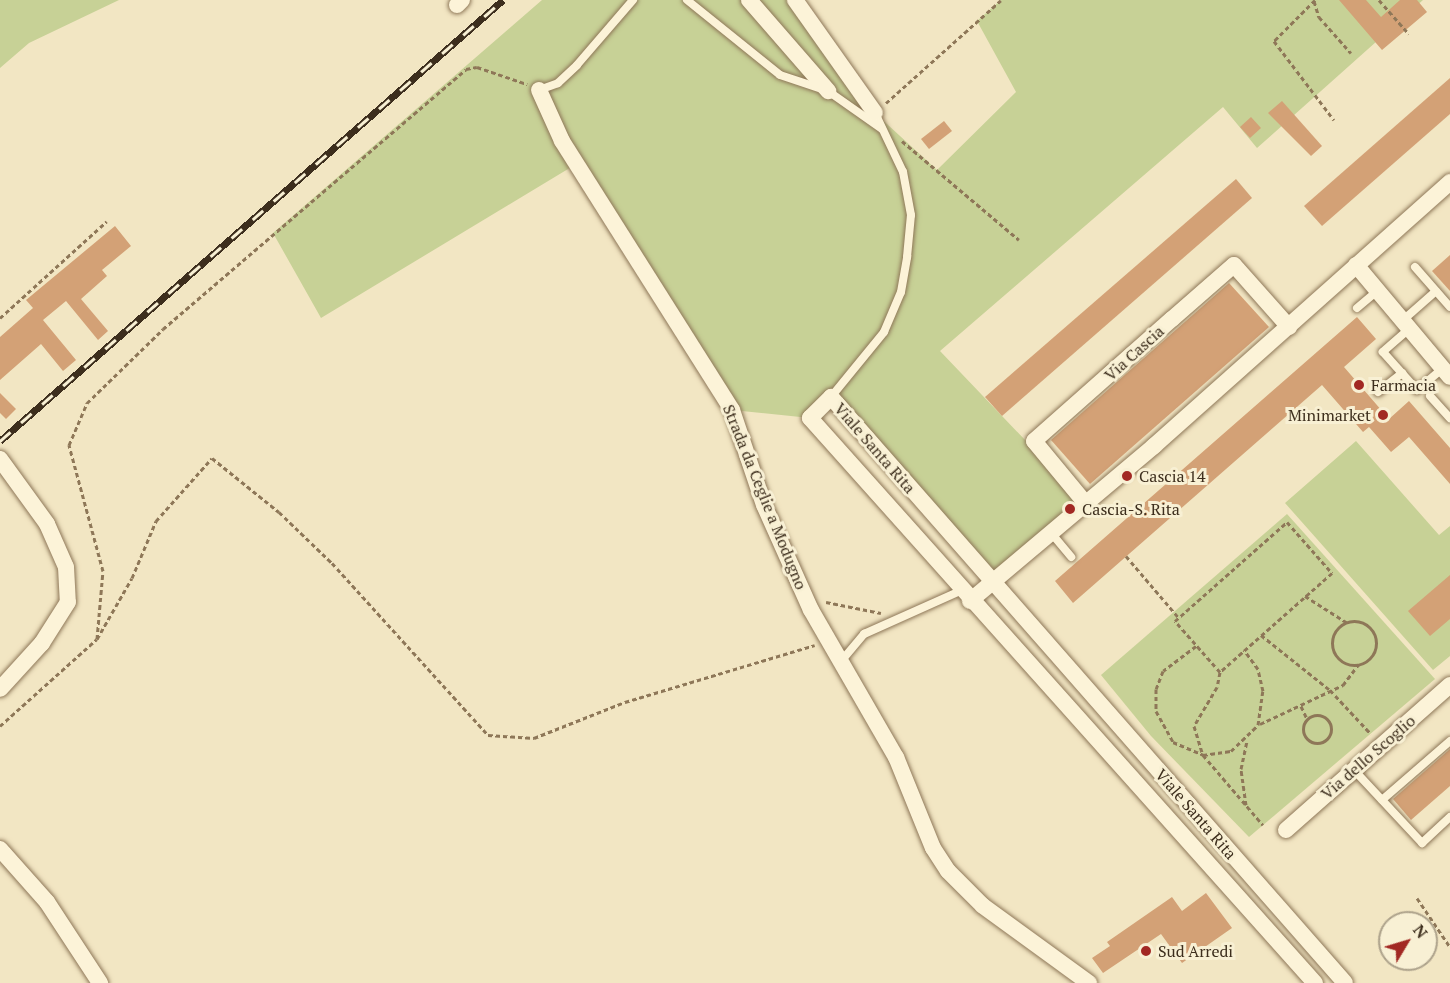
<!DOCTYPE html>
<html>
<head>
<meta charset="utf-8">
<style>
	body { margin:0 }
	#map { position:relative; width:1450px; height:983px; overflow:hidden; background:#f2e6c3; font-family:"PT Serif",serif }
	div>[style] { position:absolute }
	.green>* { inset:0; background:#c7d196 }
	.building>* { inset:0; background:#d3a176 }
	.path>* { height:3px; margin-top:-1.5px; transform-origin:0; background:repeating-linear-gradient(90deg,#8e7758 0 4.5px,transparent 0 7.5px) }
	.path>.ring { margin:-1.5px; padding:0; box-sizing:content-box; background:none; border:3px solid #8e7758; border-radius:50% }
	.roads { filter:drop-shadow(0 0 2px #8e7758) drop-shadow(0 0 2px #8e7758) }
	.service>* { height:8px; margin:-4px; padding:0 4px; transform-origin:4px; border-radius:4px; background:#fcf3d8 }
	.minor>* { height:16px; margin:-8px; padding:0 8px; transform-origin:8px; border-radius:8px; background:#fcf3d8 }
	.rail>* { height:7px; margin-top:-3.5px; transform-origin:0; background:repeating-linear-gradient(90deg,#f8f0d4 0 14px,#3d2e1d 0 28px); box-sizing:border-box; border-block:2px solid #3d2e1d }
	.dots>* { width:16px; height:16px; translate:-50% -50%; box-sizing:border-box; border:3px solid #f8f0d4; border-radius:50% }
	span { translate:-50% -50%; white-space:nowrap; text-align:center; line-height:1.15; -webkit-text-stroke:6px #f8f0d4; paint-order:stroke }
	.street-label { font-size:16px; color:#3d2e1d }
	.poi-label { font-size:16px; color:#3d2e1d }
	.left { translate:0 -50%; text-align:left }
	.right { translate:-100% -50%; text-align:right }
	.north { position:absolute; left:1378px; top:911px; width:60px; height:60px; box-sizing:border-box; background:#f8f0d4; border:2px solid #ada28b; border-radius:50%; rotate:52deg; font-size:16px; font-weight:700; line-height:24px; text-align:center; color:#3d2e1d }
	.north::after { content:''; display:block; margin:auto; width:21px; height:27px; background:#a22823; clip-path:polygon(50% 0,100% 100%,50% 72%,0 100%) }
</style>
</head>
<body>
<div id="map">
	<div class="green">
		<div style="clip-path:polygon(0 0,119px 0,29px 43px,0 68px)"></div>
		<div style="clip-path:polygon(542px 0,795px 0,875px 113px,937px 170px,1016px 92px,977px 21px,1001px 0,1423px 0,1257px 148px,1223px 107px,940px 351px,1087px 505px,991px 583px,832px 398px,810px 418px,732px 410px,578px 163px,321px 318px,273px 233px)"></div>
		<div style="clip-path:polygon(1356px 441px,1439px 535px,1450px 526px,1450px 656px,1433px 670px,1285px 503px)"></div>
		<div style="clip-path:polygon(1287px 514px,1435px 679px,1249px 837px,1151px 736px,1101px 675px)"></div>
	</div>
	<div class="building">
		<div style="clip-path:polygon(1339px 0,1366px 0,1381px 17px,1400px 0,1417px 0,1427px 12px,1382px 50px)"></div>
		<div style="clip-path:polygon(1450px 78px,1450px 114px,1322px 226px,1304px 206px)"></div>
		<div style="clip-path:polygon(1282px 101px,1322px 146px,1311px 156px,1268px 113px)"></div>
		<div style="clip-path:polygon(1251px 117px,1261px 128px,1250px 138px,1240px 127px)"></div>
		<div style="clip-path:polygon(944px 121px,952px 131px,929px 149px,921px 139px)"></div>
		<div style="clip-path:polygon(1236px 179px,1252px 198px,1002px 416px,985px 397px)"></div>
		<div style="clip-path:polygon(115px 226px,131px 246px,102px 270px,107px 276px,81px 299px,108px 331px,98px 340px,66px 301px,43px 320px,76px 360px,63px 371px,41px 344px,0 380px,0 337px,33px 308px,26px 300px)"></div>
		<div style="clip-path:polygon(1450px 255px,1450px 291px,1432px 271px)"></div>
		<div style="clip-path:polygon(1229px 283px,1269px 327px,1090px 484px,1051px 440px)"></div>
		<div style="clip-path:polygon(1357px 317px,1376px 339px,1344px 367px,1389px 419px,1409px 401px,1450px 448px,1450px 484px,1409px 437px,1391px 452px,1369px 427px,1363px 432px,1322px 385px,1073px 603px,1055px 581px)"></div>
		<div style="clip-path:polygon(0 393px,16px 409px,6px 419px,0 413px)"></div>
		<div style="clip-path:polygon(1450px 575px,1450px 619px,1430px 636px,1408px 611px)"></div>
		<div style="clip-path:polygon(1450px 749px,1450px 786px,1411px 820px,1393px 799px)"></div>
		<div style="clip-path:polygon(1206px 893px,1232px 928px,1182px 963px,1161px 934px,1103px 973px,1092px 958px,1110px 946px,1107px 942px,1172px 897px,1182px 911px)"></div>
	</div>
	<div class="path">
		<div style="left:1315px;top:0;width:58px;rotate:135deg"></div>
		<div style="left:1274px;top:41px;width:99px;rotate:52.8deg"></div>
		<div style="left:1379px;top:0;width:45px;rotate:48.6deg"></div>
		<div style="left:1314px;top:1px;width:17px;rotate:73deg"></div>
		<div style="left:1319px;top:17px;width:48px;rotate:48.4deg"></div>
		<div style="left:886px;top:103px;width:154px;rotate:-41.8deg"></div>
		<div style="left:902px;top:141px;width:153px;rotate:40.2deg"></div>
		<div style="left:0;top:318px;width:144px;rotate:-42.2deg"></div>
		<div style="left:1126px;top:556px;width:82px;rotate:49.5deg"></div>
		<div style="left:1305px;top:596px;width:49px;rotate:32.4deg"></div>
		<div style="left:826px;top:602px;width:56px;rotate:11.3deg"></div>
		<div class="ring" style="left:1332px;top:621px;width:41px;height:41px"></div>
		<div style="left:1261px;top:635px;width:88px;rotate:38.6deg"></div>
		<div style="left:1330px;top:690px;width:60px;rotate:47deg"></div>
		<div style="left:97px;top:639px;width:70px;rotate:-60.2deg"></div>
		<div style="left:132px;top:578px;width:62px;rotate:-67.2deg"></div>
		<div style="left:156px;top:521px;width:84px;rotate:-48.4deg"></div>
		<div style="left:212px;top:458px;width:86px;rotate:38.9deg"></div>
		<div style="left:279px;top:512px;width:74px;rotate:43.9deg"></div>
		<div style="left:332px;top:563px;width:232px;rotate:47.8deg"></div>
		<div style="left:488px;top:735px;width:46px;rotate:3.7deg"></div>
		<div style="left:534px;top:738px;width:98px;rotate:-21.6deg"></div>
		<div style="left:625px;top:702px;width:198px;rotate:-16.7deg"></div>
		<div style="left:1196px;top:646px;width:41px;rotate:142.9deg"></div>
		<div style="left:1163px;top:671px;width:19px;rotate:111deg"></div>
		<div style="left:1156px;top:689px;width:22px;rotate:90deg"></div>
		<div style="left:1156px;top:711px;width:35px;rotate:61deg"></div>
		<div style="left:1173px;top:742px;width:33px;rotate:23deg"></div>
		<div style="left:1203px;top:755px;width:28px;rotate:-8deg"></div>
		<div style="left:1231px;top:751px;width:37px;rotate:-44deg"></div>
		<div style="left:1258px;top:725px;width:34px;rotate:-82deg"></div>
		<div style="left:1263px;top:691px;width:23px;rotate:-103deg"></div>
		<div style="left:1258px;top:669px;width:24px;rotate:-126deg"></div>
		<div style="left:1220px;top:672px;width:68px;rotate:-131.4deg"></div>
		<div style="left:1175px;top:621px;width:149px;rotate:-41.5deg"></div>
		<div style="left:1287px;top:522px;width:68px;rotate:48.6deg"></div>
		<div style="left:1332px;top:573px;width:149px;rotate:138.5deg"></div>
		<div style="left:1220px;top:672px;width:15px;rotate:101deg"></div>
		<div style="left:1217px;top:687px;width:45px;rotate:120.5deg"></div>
		<div style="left:1194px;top:726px;width:30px;rotate:73deg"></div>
		<div style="left:1203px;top:755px;width:92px;rotate:49.4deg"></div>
		<div style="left:1301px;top:706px;width:14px;rotate:65deg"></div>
		<div class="ring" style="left:1303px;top:715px;width:25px;height:25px"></div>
		<div style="left:1260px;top:724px;width:92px;rotate:-25.2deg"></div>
		<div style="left:1343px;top:685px;width:26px;rotate:-53deg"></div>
		<div style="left:0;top:726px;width:130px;rotate:-41.9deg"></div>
		<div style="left:97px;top:639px;width:68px;rotate:-85deg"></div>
		<div style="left:103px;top:571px;width:131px;rotate:-105.1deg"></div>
		<div style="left:69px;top:445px;width:46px;rotate:-66.8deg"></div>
		<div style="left:87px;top:403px;width:106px;rotate:-44.2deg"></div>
		<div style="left:163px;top:329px;width:399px;rotate:-40.6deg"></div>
		<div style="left:466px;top:69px;width:11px;rotate:-10deg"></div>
		<div style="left:477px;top:67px;width:53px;rotate:18.8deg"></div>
		<div style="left:1246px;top:805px;width:36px;rotate:-98deg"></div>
		<div style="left:1241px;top:769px;width:29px;rotate:-78deg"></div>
		<div style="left:1417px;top:898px;width:59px;rotate:56deg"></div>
	</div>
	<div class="roads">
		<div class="service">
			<div style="left:687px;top:0;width:119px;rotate:38.9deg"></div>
			<div style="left:780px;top:75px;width:51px;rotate:18.4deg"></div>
			<div style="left:828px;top:91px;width:66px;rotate:35.1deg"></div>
			<div style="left:539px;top:90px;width:20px;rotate:-20deg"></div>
			<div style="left:558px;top:83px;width:26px;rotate:-43deg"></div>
			<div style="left:577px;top:65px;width:86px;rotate:-49.3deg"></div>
			<div style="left:1415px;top:267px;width:53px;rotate:48.8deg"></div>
			<div style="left:1357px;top:308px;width:26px;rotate:-40deg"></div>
			<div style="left:1402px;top:321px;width:45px;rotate:-41.4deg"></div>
			<div style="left:1409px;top:329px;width:35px;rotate:139deg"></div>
			<div style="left:1383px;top:352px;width:51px;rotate:48.2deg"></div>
			<div style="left:1417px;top:390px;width:34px;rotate:-40deg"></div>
			<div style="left:1378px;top:392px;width:31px;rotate:-38deg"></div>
			<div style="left:1430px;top:396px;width:30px;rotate:48deg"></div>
			<div style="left:831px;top:397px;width:84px;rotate:-50.8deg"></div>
			<div style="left:884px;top:332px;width:43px;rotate:-67deg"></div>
			<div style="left:901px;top:292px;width:36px;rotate:-80deg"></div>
			<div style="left:907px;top:257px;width:42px;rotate:-84.6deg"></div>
			<div style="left:911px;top:215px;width:44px;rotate:-100.5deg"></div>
			<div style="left:903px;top:172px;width:65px;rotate:-115.4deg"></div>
			<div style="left:1052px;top:534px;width:30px;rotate:50deg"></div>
			<div style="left:843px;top:659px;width:33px;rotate:-50deg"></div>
			<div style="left:864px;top:634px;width:105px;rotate:-24.1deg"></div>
			<div style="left:1354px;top:770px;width:100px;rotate:47deg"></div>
			<div style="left:1422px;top:843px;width:38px;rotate:-43deg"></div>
			<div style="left:1382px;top:800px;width:90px;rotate:-40.9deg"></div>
		</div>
		<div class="minor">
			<div style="left:749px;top:0;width:121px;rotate:49deg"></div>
			<div style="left:795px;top:0;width:138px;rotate:54.7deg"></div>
			<div style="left:457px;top:5px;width:7px;rotate:-45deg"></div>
			<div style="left:539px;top:90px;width:56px;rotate:65.7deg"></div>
			<div style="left:562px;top:141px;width:318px;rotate:57.7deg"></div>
			<div style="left:732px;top:410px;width:100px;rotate:71.4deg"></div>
			<div style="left:764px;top:505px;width:115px;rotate:65.9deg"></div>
			<div style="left:811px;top:610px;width:170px;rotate:60deg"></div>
			<div style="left:896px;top:757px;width:98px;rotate:67.9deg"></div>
			<div style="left:933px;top:848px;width:27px;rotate:57deg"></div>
			<div style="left:948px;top:871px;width:49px;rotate:45deg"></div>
			<div style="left:983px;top:906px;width:131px;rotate:36deg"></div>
			<div style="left:1356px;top:265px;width:146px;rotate:50deg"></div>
			<div style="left:0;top:459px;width:80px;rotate:54.1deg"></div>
			<div style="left:47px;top:524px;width:47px;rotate:66.2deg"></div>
			<div style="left:66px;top:567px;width:35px;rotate:87deg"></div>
			<div style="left:68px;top:602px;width:49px;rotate:122.4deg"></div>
			<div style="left:42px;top:643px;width:62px;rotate:132.4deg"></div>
			<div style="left:1087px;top:505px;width:83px;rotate:-129.6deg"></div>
			<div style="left:1034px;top:441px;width:184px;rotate:-41.5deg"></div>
			<div style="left:1172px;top:319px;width:82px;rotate:-41.1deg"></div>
			<div style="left:1234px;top:265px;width:83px;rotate:48.4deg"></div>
			<div style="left:970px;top:601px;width:241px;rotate:-40.1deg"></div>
			<div style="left:1154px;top:446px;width:397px;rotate:-41.7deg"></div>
			<div style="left:1286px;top:830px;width:219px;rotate:-41.5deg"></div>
			<div style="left:0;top:849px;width:71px;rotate:48.4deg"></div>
			<div style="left:47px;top:902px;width:97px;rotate:56.8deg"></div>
			<div style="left:1315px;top:983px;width:758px;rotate:-131.79deg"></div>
			<div style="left:810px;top:418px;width:30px;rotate:-45deg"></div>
			<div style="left:831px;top:397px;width:779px;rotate:48.74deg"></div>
		</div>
	</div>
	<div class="rail">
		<div style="left:0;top:441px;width:669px;rotate:-41.24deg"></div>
	</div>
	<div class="dots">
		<div style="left:1359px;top:385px;background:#a22823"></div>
		<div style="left:1383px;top:415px;background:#a22823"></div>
		<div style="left:1127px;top:476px;background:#a22823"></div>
		<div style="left:1070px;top:509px;background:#a22823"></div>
		<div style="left:1146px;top:951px;background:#a22823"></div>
	</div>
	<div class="street-label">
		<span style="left:1134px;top:353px;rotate:-42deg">Via Cascia</span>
		<span style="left:875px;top:448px;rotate:49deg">Viale Santa Rita</span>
		<span style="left:765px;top:497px;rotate:68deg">Strada da Ceglie a Modugno</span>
		<span style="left:1368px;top:757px;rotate:-41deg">Via dello Scoglio</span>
		<span style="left:1196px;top:814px;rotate:49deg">Viale Santa Rita</span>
	</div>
	<div class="poi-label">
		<span class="left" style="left:1371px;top:385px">Farmacia</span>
		<span class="right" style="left:1371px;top:415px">Minimarket</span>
		<span class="left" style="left:1139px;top:476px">Cascia 14</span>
		<span class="left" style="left:1082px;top:509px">Cascia-S. Rita</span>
		<span class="left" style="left:1158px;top:951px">Sud Arredi</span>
	</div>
	<div class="north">N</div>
</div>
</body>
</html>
